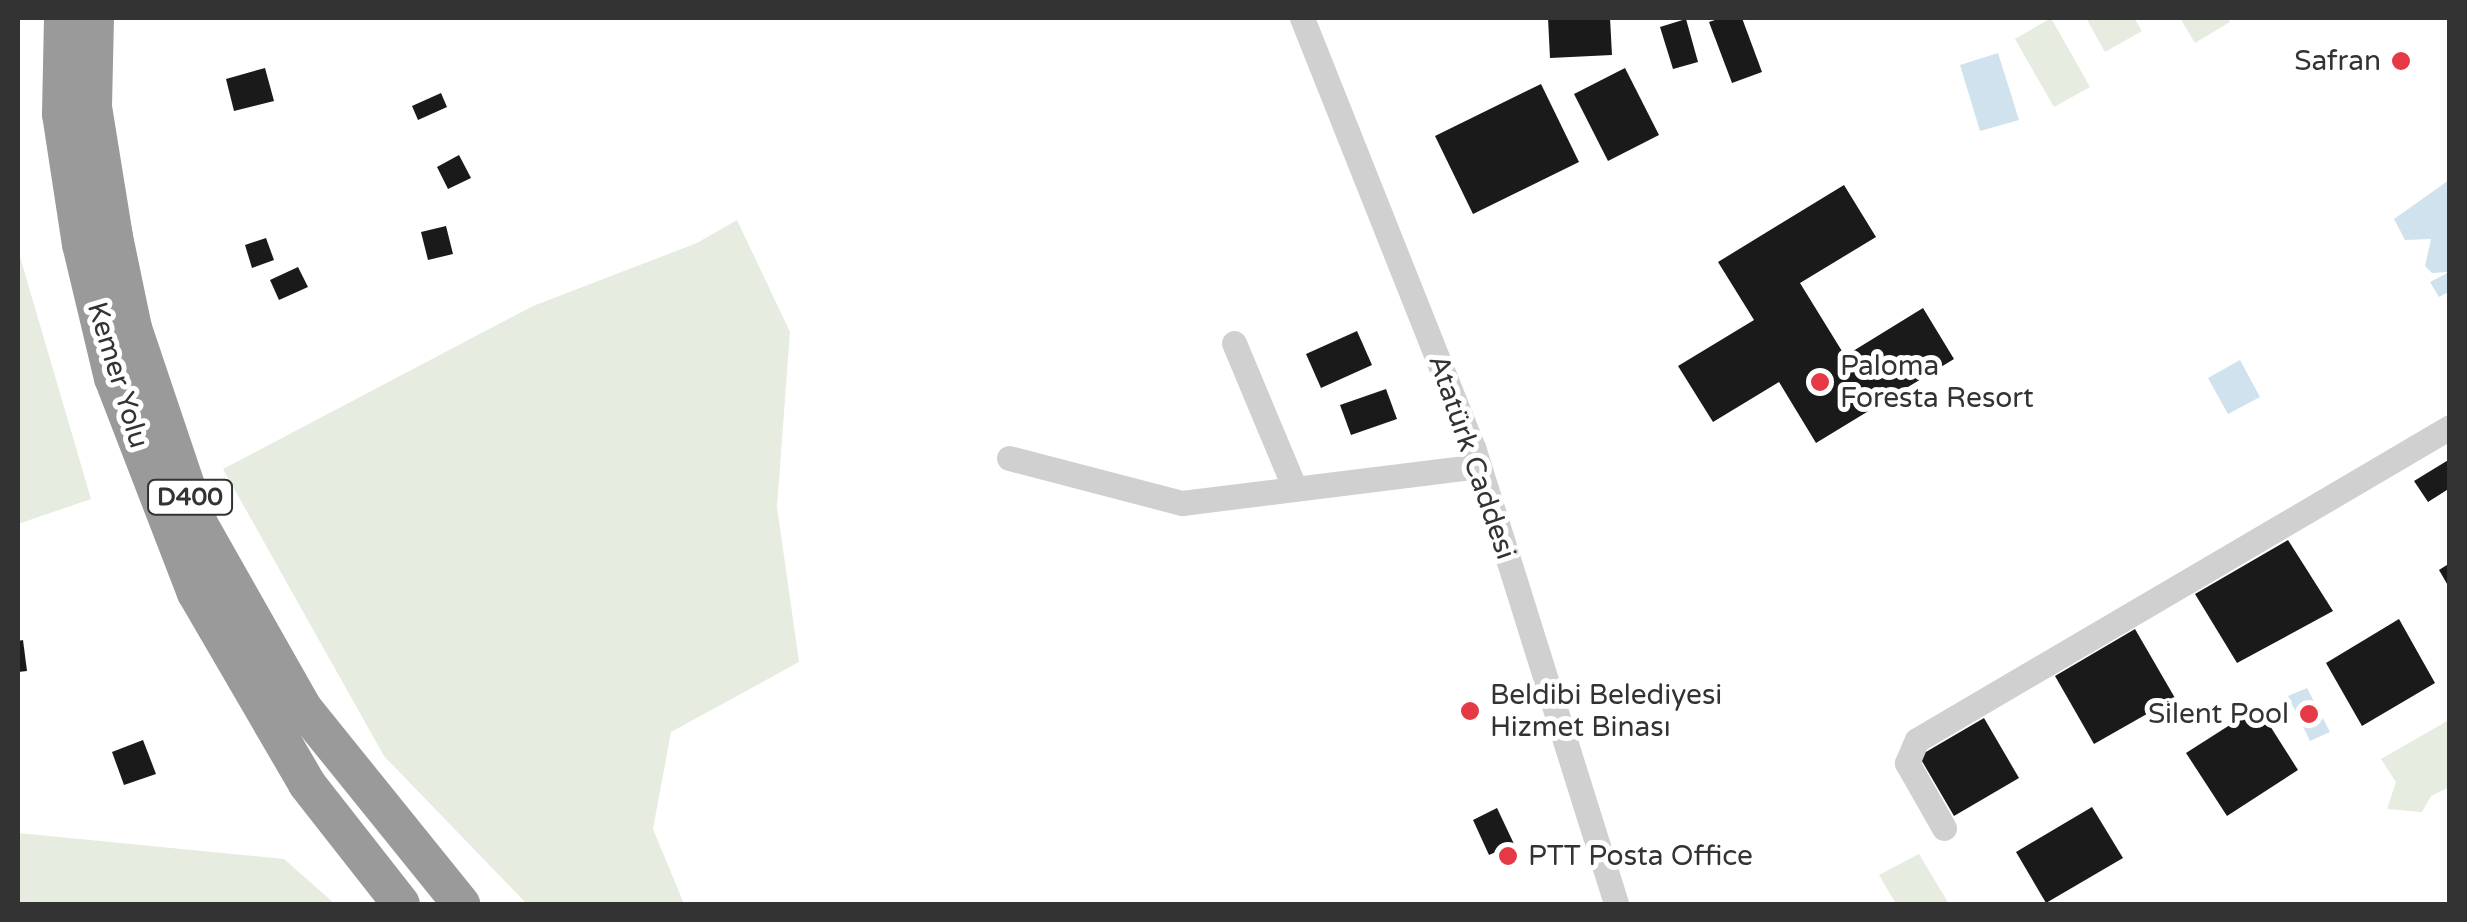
<!DOCTYPE html>
<html>
<head>
<meta charset="utf-8">
<style>
	body { margin:0 }
	#map { position:relative; width:2467px; height:922px; overflow:hidden; background:#fff; font-family:"Varela Round",sans-serif }
	div>[style] { position:absolute }
	.green>* { inset:0; background:#e6ecdf }
	.water>* { inset:0; background:#cfe2ee }
	.building>* { inset:0; background:#1a1a1a }
	.minor>* { height:25px; margin:-12.5px; padding:0 12.5px; transform-origin:12.5px; border-radius:12.5px; background:#d0d0d0 }
	.highway>* { height:38px; margin:-19px; padding:0 19px; transform-origin:19px; border-radius:19px; background:#9a9a9a }
	.dots>* { width:28px; height:28px; translate:-50% -50%; box-sizing:border-box; border:5px solid #fff; border-radius:50% }
	span { translate:-50% -50%; white-space:nowrap; text-align:center; line-height:1.15; -webkit-text-stroke:10px #fff; paint-order:stroke }
	.shield-label span { padding:2px 8px; background:#fff; border:2px solid; border-radius:8px; -webkit-text-stroke-width:0 }
	.shield-label { font-size:25px; color:#333; font-weight:700 }
	.poi-label { font-size:28px; color:#333 }
	.right { translate:-100% -50%; text-align:right }
	.left { translate:0 -50%; text-align:left }
	.street-label { font-size:28px; color:#333 }
	.frame { position:absolute; inset:0; border:20px solid #333; pointer-events:none }
</style>
</head>
<body>
<div id="map">
	<div class="green">
		<div style="clip-path:polygon(2051px 18px,2090px 87px,2054px 107px,2015px 39px)"></div>
		<div style="clip-path:polygon(2086px 18px,2134px 18px,2142px 31px,2105px 52px)"></div>
		<div style="clip-path:polygon(2180px 18px,2227px 18px,2230px 22px,2195px 43px)"></div>
		<div style="clip-path:polygon(737px 220px,790px 332px,777px 507px,799px 662px,671px 732px,653px 829px,684px 904px,527px 904px,384px 756px,223px 469px,533px 306px,697px 243px)"></div>
		<div style="clip-path:polygon(18px 250px,91px 499px,18px 524px)"></div>
		<div style="clip-path:polygon(2449px 720px,2449px 787px,2431px 796px,2422px 812px,2387px 809px,2396px 782px,2381px 759px)"></div>
		<div style="clip-path:polygon(18px 833px,284px 859px,335px 904px,18px 904px)"></div>
		<div style="clip-path:polygon(1919px 854px,1949px 904px,1896px 904px,1879px 875px)"></div>
	</div>
	<div class="water">
		<div style="clip-path:polygon(1998px 53px,2019px 120px,1980px 131px,1960px 65px)"></div>
		<div style="clip-path:polygon(2449px 180px,2449px 292px,2439px 297px,2430px 282px,2449px 272px,2432px 273px,2425px 266px,2431px 239px,2405px 240px,2394px 219px)"></div>
		<div style="clip-path:polygon(2240px 360px,2260px 397px,2228px 414px,2208px 378px)"></div>
		<div style="clip-path:polygon(2307px 688px,2330px 732px,2310px 741px,2288px 696px)"></div>
	</div>
	<div class="building">
		<div style="clip-path:polygon(1548px 18px,1610px 18px,1612px 55px,1550px 58px)"></div>
		<div style="clip-path:polygon(1721px 18px,1742px 18px,1762px 72px,1732px 83px,1709px 22px)"></div>
		<div style="clip-path:polygon(1686px 19px,1698px 62px,1673px 69px,1660px 27px)"></div>
		<div style="clip-path:polygon(265px 68px,274px 101px,234px 111px,226px 79px)"></div>
		<div style="clip-path:polygon(1625px 68px,1659px 135px,1608px 161px,1574px 94px)"></div>
		<div style="clip-path:polygon(1541px 84px,1579px 162px,1473px 214px,1435px 136px)"></div>
		<div style="clip-path:polygon(441px 93px,447px 107px,418px 120px,412px 106px)"></div>
		<div style="clip-path:polygon(459px 155px,471px 178px,448px 189px,437px 167px)"></div>
		<div style="clip-path:polygon(1844px 185px,1876px 237px,1800px 283px,1845px 356px,1923px 308px,1954px 359px,1816px 443px,1779px 382px,1713px 422px,1678px 366px,1754px 320px,1718px 262px)"></div>
		<div style="clip-path:polygon(446px 226px,453px 254px,428px 260px,421px 232px)"></div>
		<div style="clip-path:polygon(266px 238px,274px 260px,252px 268px,245px 245px)"></div>
		<div style="clip-path:polygon(298px 267px,308px 287px,279px 300px,270px 280px)"></div>
		<div style="clip-path:polygon(1357px 331px,1372px 365px,1321px 388px,1306px 354px)"></div>
		<div style="clip-path:polygon(1386px 389px,1397px 419px,1351px 435px,1340px 405px)"></div>
		<div style="clip-path:polygon(2450px 459px,2450px 488px,2428px 502px,2414px 481px)"></div>
		<div style="clip-path:polygon(2288px 540px,2333px 611px,2237px 663px,2195px 594px)"></div>
		<div style="clip-path:polygon(2450px 563px,2450px 589px,2439px 570px)"></div>
		<div style="clip-path:polygon(2399px 619px,2435px 683px,2362px 726px,2326px 663px)"></div>
		<div style="clip-path:polygon(2135px 629px,2175px 698px,2094px 744px,2055px 676px)"></div>
		<div style="clip-path:polygon(23px 640px,27px 671px,18px 672px,18px 641px)"></div>
		<div style="clip-path:polygon(2258px 707px,2298px 770px,2227px 816px,2186px 753px)"></div>
		<div style="clip-path:polygon(1984px 718px,2019px 778px,1954px 816px,1919px 756px)"></div>
		<div style="clip-path:polygon(143px 740px,156px 774px,124px 785px,112px 752px)"></div>
		<div style="clip-path:polygon(2092px 807px,2123px 858px,2046px 903px,2016px 852px)"></div>
		<div style="clip-path:polygon(1497px 808px,1514px 844px,1489px 855px,1473px 820px)"></div>
	</div>
	<div class="minor">
		<div style="left:1302px;top:18px;width:462px;rotate:68.3deg"></div>
		<div style="left:1473px;top:447px;width:479px;rotate:72.6deg"></div>
		<div style="left:1234px;top:343px;width:158px;rotate:67.3deg"></div>
		<div style="left:1009px;top:458px;width:179px;rotate:14.6deg"></div>
		<div style="left:1182px;top:503px;width:299px;rotate:-7.1deg"></div>
		<div style="left:1944px;top:828px;width:75px;rotate:-119.6deg"></div>
		<div style="left:1907px;top:763px;width:25px;rotate:-67deg"></div>
		<div style="left:1917px;top:740px;width:618px;rotate:-30.42deg"></div>
	</div>
	<div class="highway">
		<div style="left:63px;top:18px;width:96px;rotate:91.2deg"></div>
		<div style="left:61px;top:114px;width:132px;rotate:81.3deg"></div>
		<div style="left:81px;top:244px;width:138px;rotate:76.6deg"></div>
		<div style="left:113px;top:378px;width:230px;rotate:68.9deg"></div>
		<div style="left:196px;top:593px;width:221px;rotate:59.8deg"></div>
		<div style="left:307px;top:784px;width:152px;rotate:51.9deg"></div>
		<div style="left:95px;top:18px;width:89px;rotate:91.3deg"></div>
		<div style="left:93px;top:107px;width:132px;rotate:80.8deg"></div>
		<div style="left:114px;top:237px;width:93px;rotate:78.2deg"></div>
		<div style="left:133px;top:328px;width:207px;rotate:71.4deg"></div>
		<div style="left:199px;top:524px;width:211px;rotate:60.5deg"></div>
		<div style="left:303px;top:708px;width:252px;rotate:51.1deg"></div>
	</div>
	<div class="dots">
		<div style="left:2401px;top:61px;background:#e63946"></div>
		<div style="left:1820px;top:382px;background:#e63946"></div>
		<div style="left:1470px;top:711px;background:#e63946"></div>
		<div style="left:2309px;top:714px;background:#e63946"></div>
		<div style="left:1508px;top:856px;background:#e63946"></div>
	</div>
	<div class="shield-label">
		<span style="left:190px;top:497px">D400</span>
	</div>
	<div class="poi-label">
		<span class="right" style="left:2381px;top:61px">Safran</span>
		<span class="left" style="left:1840px;top:382px">Paloma<br>Foresta Resort</span>
		<span class="left" style="left:1490px;top:711px">Beldibi Belediyesi<br>Hizmet Binası</span>
		<span class="right" style="left:2289px;top:714px">Silent Pool</span>
		<span class="left" style="left:1528px;top:856px">PTT Posta Office</span>
	</div>
	<div class="street-label">
		<span style="left:118px;top:375px;rotate:73deg">Kemer Yolu</span>
		<span style="left:1472px;top:457px;rotate:71deg">Atatürk Caddesi</span>
	</div>
	<div class="frame"></div>
</div>
</body>
</html>
